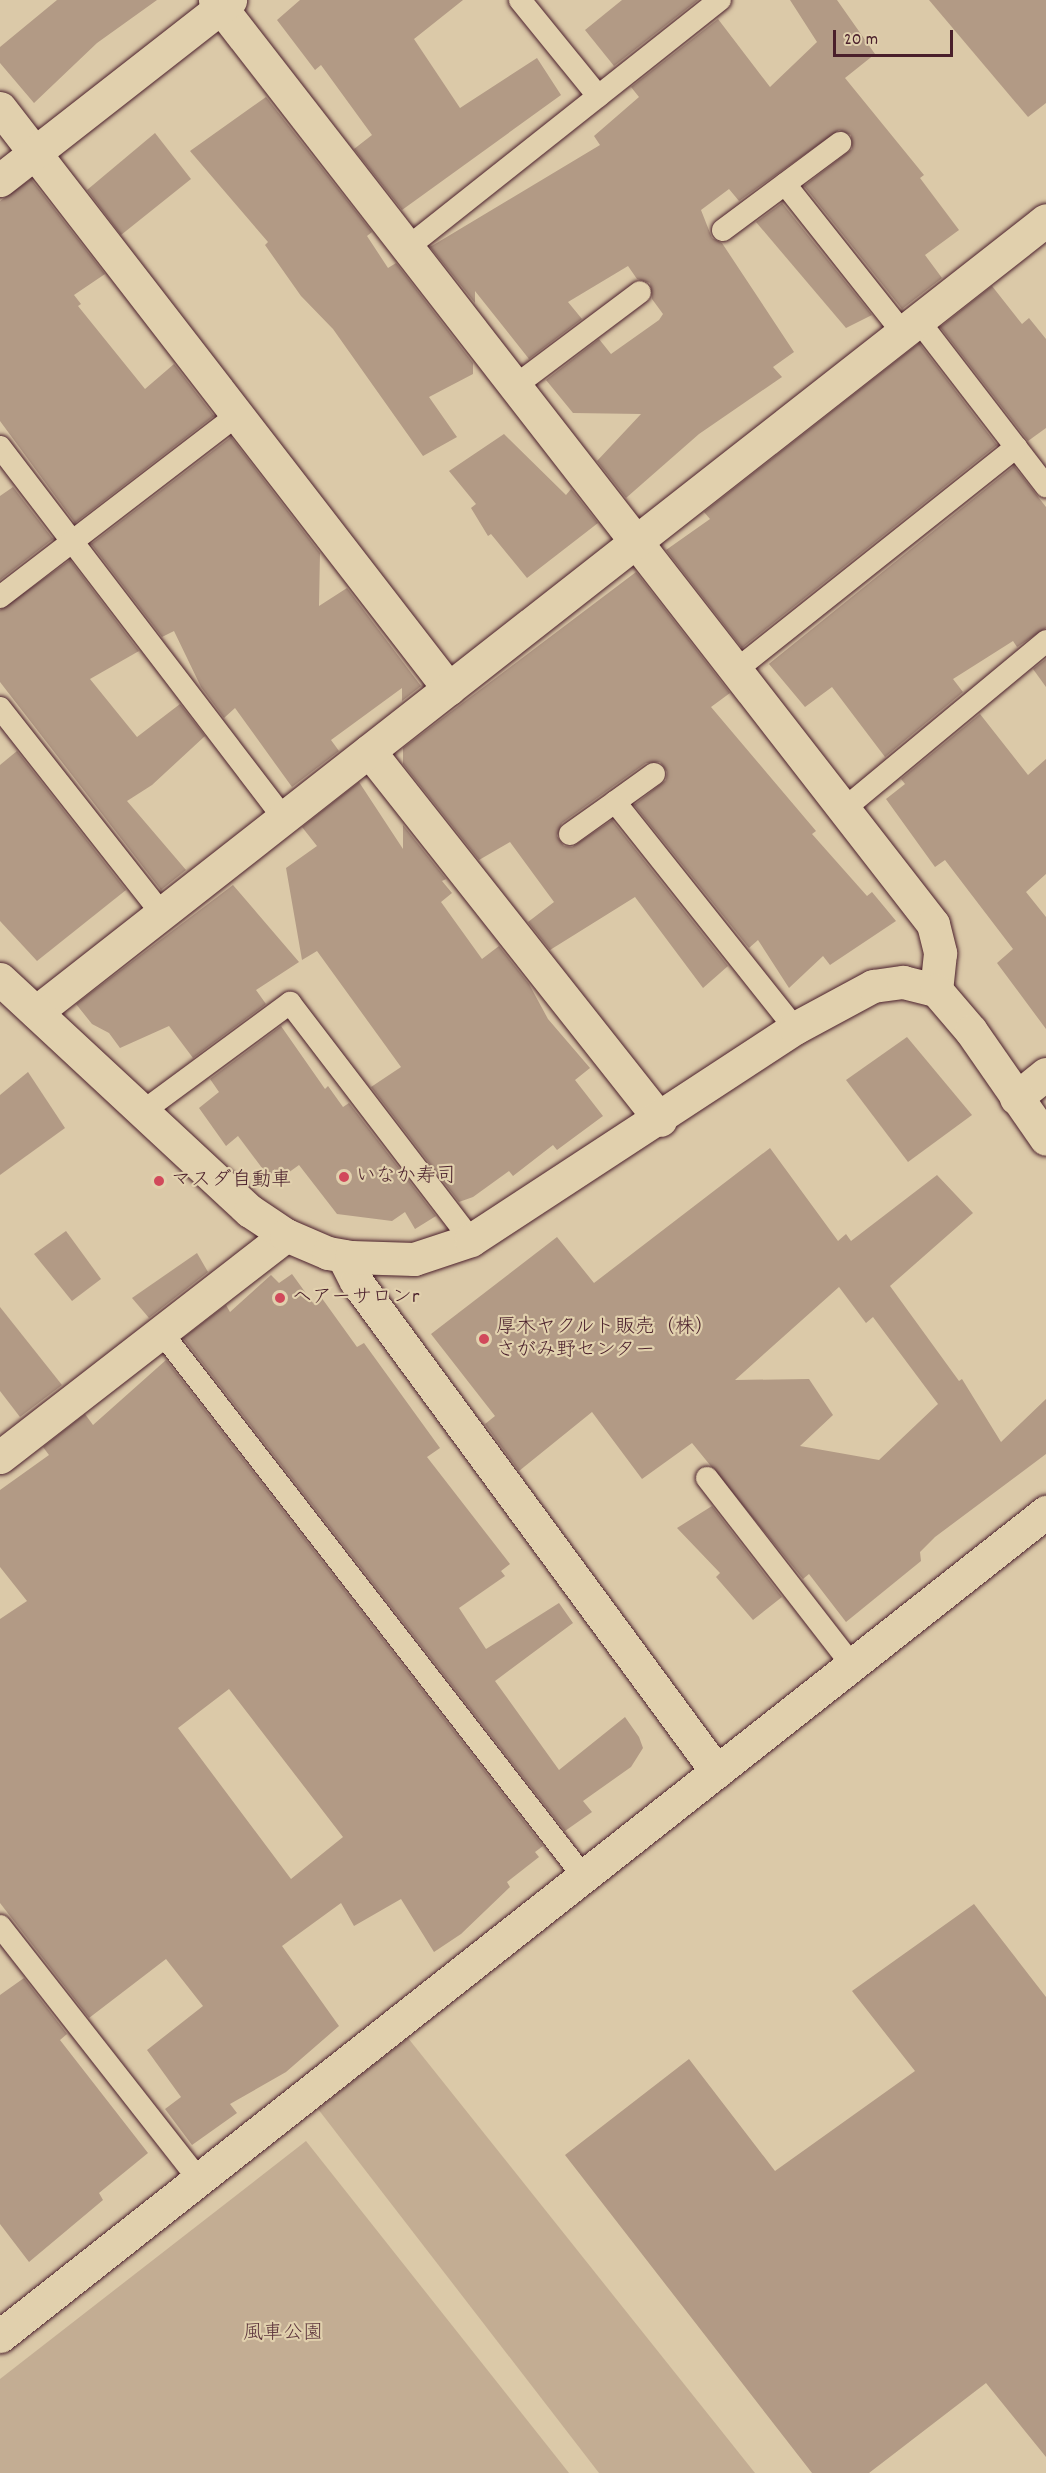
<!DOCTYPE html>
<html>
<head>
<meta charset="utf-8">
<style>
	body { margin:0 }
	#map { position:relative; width:1046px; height:2473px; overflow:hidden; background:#dbc9a8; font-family:Dekko,"Klee One",sans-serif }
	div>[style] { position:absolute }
	.green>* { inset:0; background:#c3ad93 }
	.building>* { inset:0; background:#b29a85 }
	.roads { filter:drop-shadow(0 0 2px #4a1f2b) drop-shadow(0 0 2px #4a1f2b) }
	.lane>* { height:22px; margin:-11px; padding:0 11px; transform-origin:11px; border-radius:11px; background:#e1d0ad }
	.street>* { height:33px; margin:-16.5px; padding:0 16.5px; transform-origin:16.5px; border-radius:16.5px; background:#e1d0ad }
	.secondary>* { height:33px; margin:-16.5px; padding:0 16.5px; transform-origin:16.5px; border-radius:16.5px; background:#e1d0ad }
	.dots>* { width:16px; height:16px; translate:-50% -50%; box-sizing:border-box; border:3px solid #e1d0ad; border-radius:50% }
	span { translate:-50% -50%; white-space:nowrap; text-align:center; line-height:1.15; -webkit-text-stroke:4.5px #e1d0ad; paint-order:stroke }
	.poi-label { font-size:20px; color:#4a1f2b }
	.left { translate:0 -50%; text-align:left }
	.park-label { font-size:20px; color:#5c343b }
	.scale { position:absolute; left:833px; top:30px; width:120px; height:27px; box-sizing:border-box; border:3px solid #4a1f2b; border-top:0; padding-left:8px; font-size:18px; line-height:21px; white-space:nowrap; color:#4a1f2b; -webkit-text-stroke:4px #e1d0ad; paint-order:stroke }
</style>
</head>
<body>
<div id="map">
	<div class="green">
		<div style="clip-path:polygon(408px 2038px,755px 2473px,599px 2473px,318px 2109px)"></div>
		<div style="clip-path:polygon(306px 2141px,569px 2473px,0 2473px,0 2379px)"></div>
	</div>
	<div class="building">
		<div style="clip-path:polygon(57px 0,157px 0,97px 43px,34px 103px,0 63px,0 47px)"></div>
		<div style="clip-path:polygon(300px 0,463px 0,414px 39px,460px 108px,537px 58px,561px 95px,402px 210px,354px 149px,372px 135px,321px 65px,315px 70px,277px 20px)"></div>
		<div style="clip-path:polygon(622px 0,698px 0,614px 66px,585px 30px)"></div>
		<div style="clip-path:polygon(790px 0,837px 0,875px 54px,845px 78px,924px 175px,920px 178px,959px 230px,925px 255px,942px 278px,902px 309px,804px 186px,852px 149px,851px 135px,839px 130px,739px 201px,729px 189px,701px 210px,712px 238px,722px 243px,794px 352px,773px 367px,782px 377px,699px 434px,626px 498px,597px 461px,641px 414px,573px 413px,546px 380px,599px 339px,611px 354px,659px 320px,663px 314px,652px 299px,650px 283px,637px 279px,628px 266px,568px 302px,582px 319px,529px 359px,475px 291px,475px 303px,430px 247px,600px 145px,594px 136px,639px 97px,631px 87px,718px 19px,770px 87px,817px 42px)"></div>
		<div style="clip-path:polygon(929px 0,1046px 0,1046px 103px,1028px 117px)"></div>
		<div style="clip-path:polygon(266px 97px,372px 232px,367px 236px,388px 268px,396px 263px,473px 363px,473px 374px,429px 397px,457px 437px,423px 456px,333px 329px,301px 296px,265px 245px,268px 242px,190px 151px)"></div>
		<div style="clip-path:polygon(155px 133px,191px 179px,121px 235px,87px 190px)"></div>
		<div style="clip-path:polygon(31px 179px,105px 274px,74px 295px,81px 304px,78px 306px,145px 389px,174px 364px,214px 416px,75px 523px,0 421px,0 201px)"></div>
		<div style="clip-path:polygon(782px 203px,872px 315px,846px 328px,756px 222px)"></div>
		<div style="clip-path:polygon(992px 286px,1022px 324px,1029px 318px,1046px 339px,1046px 428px,1028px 441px,940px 327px)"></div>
		<div style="clip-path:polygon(919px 343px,997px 445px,742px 648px,666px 550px,710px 519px,704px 512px)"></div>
		<div style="clip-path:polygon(504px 434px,566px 495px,571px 489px,598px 523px,527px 578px,491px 534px,488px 536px,471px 508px,476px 504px,449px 471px)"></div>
		<div style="clip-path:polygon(231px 437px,320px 553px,319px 606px,347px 588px,421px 686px,402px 701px,402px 688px,331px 740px,339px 751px,292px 787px,235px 708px,224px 718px,201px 687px,174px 631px,162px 637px,91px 544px)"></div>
		<div style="clip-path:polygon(1014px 466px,1046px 507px,1046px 628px,1017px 647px,1013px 641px,953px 679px,963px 692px,885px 757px,832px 687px,805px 707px,769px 664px,760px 671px)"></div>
		<div style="clip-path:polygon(13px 487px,53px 539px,0 580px,0 496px)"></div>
		<div style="clip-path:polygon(70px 560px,139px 651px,90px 679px,137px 737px,180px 704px,205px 736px,152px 785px,127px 801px,186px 870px,161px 890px,0 682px,0 610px)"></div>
		<div style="clip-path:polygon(636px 572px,730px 693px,711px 707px,816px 831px,812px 834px,867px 896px,872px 892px,896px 921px,830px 965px,823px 956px,789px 988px,758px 940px,749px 948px,634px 805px,666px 780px,667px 772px,660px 762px,646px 763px,562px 823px,557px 836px,564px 846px,572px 847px,612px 820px,728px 966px,703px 988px,635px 897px,550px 950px,528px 922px,554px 902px,510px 842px,479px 860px,403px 764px,403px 748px)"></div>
		<div style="clip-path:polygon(1046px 659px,1046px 687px,1033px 669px)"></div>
		<div style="clip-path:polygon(980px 714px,1028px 775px,1046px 759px,1046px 874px,1026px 892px,1046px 917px,1046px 1029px,997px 963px,1013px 949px,945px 860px,935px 867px,886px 799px,905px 784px,901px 779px)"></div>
		<div style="clip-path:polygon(17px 751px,126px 890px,37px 961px,0 921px,0 765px)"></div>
		<div style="clip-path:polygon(359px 782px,403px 849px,403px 825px,446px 879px,442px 881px,452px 893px,441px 902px,482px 959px,499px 946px,529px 984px,548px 1019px,590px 1068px,575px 1080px,603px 1116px,557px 1150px,553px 1145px,513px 1176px,509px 1171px,473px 1197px,459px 1202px,371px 1087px,401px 1067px,317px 951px,302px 960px,286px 868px,317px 846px,302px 827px)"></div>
		<div style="clip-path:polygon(233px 885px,299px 962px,256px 990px,266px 1004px,193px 1058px,169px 1026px,120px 1048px,109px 1033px,92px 1024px,76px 1004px)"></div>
		<div style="clip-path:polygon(281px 1026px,325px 1089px,328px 1086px,343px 1107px,349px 1103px,436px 1216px,415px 1229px,405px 1212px,392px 1221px,337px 1214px,299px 1165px,281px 1178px,275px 1171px,268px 1176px,238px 1136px,226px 1146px,199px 1108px,219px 1092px,210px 1079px)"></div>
		<div style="clip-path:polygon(907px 1037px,972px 1115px,908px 1162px,846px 1080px)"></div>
		<div style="clip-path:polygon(28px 1072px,65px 1128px,0 1175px,0 1095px)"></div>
		<div style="clip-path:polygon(evenodd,770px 1148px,838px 1241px,846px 1234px,851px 1241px,937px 1175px,973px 1213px,890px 1286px,959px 1381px,962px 1379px,1001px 1442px,1046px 1399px,1046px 1454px,935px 1537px,920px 1552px,921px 1561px,846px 1622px,809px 1574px,803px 1579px,692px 1443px,642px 1479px,592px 1412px,519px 1471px,485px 1424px,495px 1416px,431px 1334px,557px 1237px,594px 1283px,770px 1148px,839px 1287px,866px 1323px,873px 1317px,938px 1404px,879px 1460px,800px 1446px,833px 1415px,809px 1379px,735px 1380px,839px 1287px)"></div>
		<div style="clip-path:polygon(66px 1231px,101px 1279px,72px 1301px,34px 1254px)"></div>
		<div style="clip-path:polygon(197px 1253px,208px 1272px,149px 1318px,132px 1298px)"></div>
		<div style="clip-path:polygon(292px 1274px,313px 1303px,321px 1297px,357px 1347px,364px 1343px,440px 1448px,427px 1457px,510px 1564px,501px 1571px,505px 1576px,459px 1608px,486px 1649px,559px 1603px,573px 1623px,495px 1681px,559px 1770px,625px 1717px,639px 1737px,643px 1748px,631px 1767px,583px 1801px,592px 1812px,565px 1831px,183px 1338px,226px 1305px,230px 1312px,271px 1275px,279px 1283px)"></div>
		<div style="clip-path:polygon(0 1307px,62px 1385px,20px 1417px,0 1391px)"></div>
		<div style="clip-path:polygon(evenodd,166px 1360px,543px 1846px,535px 1852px,539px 1857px,507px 1882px,510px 1887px,461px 1934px,434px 1952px,401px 1899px,354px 1926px,341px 1903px,282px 1946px,339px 2026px,286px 2072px,230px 2104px,237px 2113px,192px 2145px,165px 2109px,181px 2097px,147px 2050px,203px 2006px,166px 1959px,89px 2018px,0 1903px,0 1619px,27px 1601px,0 1567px,0 1490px,49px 1455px,43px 1447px,85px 1414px,93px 1425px,166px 1360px,229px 1689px,343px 1837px,291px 1879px,178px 1728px,229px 1689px)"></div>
		<div style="clip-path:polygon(712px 1506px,782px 1597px,753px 1620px,716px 1577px,720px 1573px,677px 1528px)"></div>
		<div style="clip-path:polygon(974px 1904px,1046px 1997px,1046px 2457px,986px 2383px,869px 2473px,812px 2473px,565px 2155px,689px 2059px,775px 2171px,915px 2071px,852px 1991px)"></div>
		<div style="clip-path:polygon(24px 1978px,67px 2034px,60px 2040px,148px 2153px,99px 2193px,103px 2200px,29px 2262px,0 2224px,0 1995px)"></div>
	</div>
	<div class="roads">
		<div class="lane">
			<div style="left:520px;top:0;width:124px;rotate:50.9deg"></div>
			<div style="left:785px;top:184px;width:190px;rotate:51.6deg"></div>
			<div style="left:723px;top:230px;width:146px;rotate:-36.6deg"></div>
			<div style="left:408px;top:247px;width:398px;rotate:-38.4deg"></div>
			<div style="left:918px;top:320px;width:210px;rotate:52.4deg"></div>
			<div style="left:515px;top:386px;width:156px;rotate:-36.9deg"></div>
			<div style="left:0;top:447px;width:467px;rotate:52.6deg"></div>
			<div style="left:0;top:597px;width:299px;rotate:-37.5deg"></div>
			<div style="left:736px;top:670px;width:358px;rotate:-38.5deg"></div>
			<div style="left:0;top:708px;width:262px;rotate:51.8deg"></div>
			<div style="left:615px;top:802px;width:48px;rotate:-35.7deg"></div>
			<div style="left:844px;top:809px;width:263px;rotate:-39.7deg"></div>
			<div style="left:570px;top:834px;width:55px;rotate:-35.4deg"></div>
			<div style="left:615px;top:802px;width:289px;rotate:51.5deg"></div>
			<div style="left:142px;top:1112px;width:184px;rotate:-36.4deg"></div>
			<div style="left:290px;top:1003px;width:298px;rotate:52.6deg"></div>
			<div style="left:162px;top:1333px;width:688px;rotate:52.2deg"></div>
			<div style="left:707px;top:1478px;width:237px;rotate:52.2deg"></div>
			<div style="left:0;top:1926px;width:323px;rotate:51.9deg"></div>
		</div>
		<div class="street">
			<div style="left:215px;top:0;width:1170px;rotate:52.15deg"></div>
			<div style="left:933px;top:924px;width:30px;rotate:76deg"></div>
			<div style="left:940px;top:953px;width:37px;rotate:96deg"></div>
			<div style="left:0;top:108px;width:734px;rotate:52.3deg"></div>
			<div style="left:0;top:180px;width:292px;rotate:-38deg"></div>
			<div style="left:369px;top:751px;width:470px;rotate:51.7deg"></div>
			<div style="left:36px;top:1012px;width:1283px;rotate:-38.1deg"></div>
			<div style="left:1016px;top:1098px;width:38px;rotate:-39deg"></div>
			<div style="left:343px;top:1256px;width:28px;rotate:63deg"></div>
			<div style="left:356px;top:1281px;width:609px;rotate:53.68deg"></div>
			<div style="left:0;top:1457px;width:362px;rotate:-37.8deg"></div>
			<div style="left:0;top:2336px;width:1332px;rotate:-38.23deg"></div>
		</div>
		<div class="secondary">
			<div style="left:0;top:979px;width:341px;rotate:42.9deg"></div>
			<div style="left:250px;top:1211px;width:43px;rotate:33.7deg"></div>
			<div style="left:286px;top:1235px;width:46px;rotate:23.2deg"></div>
			<div style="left:328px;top:1253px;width:23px;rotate:10deg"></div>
			<div style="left:351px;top:1257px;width:63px;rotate:1.8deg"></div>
			<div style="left:414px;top:1259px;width:60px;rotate:-18.4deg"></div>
			<div style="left:471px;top:1240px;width:387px;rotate:-33.2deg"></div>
			<div style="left:795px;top:1028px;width:89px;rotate:-28.3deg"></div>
			<div style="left:873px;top:986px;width:30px;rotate:-8deg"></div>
			<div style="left:903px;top:982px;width:34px;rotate:14deg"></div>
			<div style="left:936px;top:990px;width:54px;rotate:49.5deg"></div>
			<div style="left:971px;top:1031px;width:131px;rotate:55.2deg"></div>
		</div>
	</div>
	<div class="dots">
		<div style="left:344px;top:1177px;background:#d1495b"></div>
		<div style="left:159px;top:1181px;background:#d1495b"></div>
		<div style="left:280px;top:1298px;background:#d1495b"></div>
		<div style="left:484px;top:1339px;background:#d1495b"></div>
	</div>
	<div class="poi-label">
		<span class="left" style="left:356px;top:1177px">いなか寿司</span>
		<span class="left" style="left:171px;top:1181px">マスダ自動車</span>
		<span class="left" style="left:292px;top:1298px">ヘアーサロンr</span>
		<span class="left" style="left:496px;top:1340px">厚木ヤクルト販売（株）<br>さがみ野センター</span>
	</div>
	<div class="park-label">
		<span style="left:283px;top:2334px">風車公園</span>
	</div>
	<div class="scale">20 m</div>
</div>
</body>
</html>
